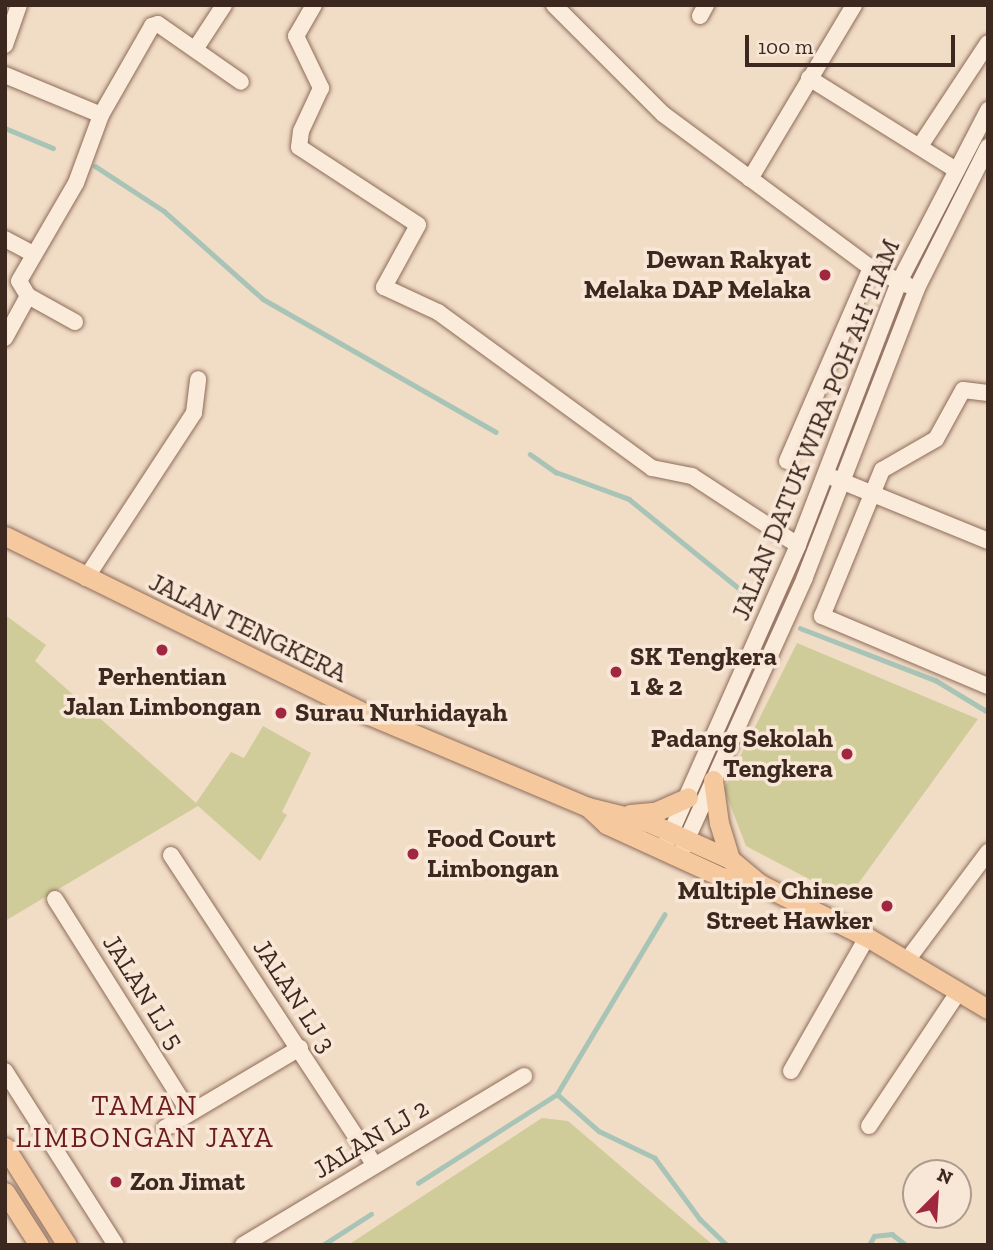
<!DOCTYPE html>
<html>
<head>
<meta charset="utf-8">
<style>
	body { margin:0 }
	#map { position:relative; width:993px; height:1250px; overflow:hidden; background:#f1dcc6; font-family:"Zilla Slab",serif }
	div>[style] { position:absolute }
	.green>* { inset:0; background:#d0cc99 }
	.stream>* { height:4.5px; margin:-2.25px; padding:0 2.25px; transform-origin:2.25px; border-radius:2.25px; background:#a8c4b6 }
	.roads { filter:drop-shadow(0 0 2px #8d6c5a) drop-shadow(0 0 2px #8d6c5a) }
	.minor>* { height:16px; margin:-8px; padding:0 8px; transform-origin:8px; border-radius:8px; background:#fbebda }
	.major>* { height:19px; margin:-9.5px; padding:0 9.5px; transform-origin:9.5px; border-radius:9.5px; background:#f5c89d }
	.dots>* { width:19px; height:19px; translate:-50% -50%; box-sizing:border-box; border:4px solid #f8e7d6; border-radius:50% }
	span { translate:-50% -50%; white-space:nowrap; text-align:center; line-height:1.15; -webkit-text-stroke:7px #f8e7d6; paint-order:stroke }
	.poi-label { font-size:26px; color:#3d281f; font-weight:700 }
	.right { translate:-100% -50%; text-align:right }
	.left { translate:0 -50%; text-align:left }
	.street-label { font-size:26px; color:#3d281f }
	.neighbourhood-label { font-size:28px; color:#6c1d1c; letter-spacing:2px }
	.frame { position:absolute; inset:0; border:7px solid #3d281f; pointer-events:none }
	.north { position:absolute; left:902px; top:1159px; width:70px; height:70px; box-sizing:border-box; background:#f8e7d6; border:2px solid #ad9b8d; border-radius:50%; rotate:24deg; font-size:19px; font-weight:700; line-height:28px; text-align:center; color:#3d281f }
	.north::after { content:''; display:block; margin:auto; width:24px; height:32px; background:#a0273f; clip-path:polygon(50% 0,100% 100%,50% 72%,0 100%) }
	.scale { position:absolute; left:745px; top:35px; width:210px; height:32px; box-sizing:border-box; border:4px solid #3d281f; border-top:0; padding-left:9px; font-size:21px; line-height:24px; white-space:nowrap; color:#3d281f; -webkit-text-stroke:5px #f8e7d6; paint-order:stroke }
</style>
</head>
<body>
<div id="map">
	<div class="green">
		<div style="clip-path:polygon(5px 615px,46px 645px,35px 661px,196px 803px,231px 752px,244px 758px,263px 726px,311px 753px,282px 812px,287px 815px,260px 861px,198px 806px,5px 921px)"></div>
		<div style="clip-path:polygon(797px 643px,978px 719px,847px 899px,746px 846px,724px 789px)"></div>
		<div style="clip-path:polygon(542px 1118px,568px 1121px,713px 1245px,348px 1245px)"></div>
	</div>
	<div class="stream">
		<div style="left:5px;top:128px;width:52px;rotate:22.6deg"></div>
		<div style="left:95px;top:166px;width:82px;rotate:33.1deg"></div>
		<div style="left:164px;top:211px;width:132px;rotate:41.6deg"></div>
		<div style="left:263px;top:299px;width:268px;rotate:29.7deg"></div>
		<div style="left:530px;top:454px;width:32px;rotate:35deg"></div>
		<div style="left:556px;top:472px;width:78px;rotate:20.3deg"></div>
		<div style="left:629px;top:499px;width:159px;rotate:39.1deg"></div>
		<div style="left:800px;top:628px;width:145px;rotate:21.1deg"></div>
		<div style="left:935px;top:680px;width:62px;rotate:31.1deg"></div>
		<div style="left:557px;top:1094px;width:56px;rotate:41.4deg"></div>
		<div style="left:599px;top:1131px;width:62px;rotate:25.7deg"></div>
		<div style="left:655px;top:1158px;width:76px;rotate:53.6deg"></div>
		<div style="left:700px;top:1219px;width:37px;rotate:44deg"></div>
		<div style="left:418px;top:1183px;width:165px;rotate:-32.6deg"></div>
		<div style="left:557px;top:1094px;width:209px;rotate:-59.1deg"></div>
		<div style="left:323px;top:1245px;width:57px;rotate:-32.9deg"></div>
		<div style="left:869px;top:1245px;width:10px;rotate:-61deg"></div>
		<div style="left:874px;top:1236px;width:18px;rotate:-6deg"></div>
		<div style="left:892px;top:1234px;width:18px;rotate:38deg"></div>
	</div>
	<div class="roads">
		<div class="minor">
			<div style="left:314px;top:5px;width:36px;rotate:120deg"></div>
			<div style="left:296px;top:36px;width:58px;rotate:64.3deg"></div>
			<div style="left:321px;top:88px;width:47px;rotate:114.9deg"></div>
			<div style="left:301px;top:131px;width:16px;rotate:97deg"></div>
			<div style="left:299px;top:147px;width:142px;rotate:33.2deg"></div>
			<div style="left:418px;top:225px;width:71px;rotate:118.7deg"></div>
			<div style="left:384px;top:287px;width:60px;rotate:24.8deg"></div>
			<div style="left:438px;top:312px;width:265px;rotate:36.1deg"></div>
			<div style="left:652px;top:468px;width:41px;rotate:11.3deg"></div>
			<div style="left:692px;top:476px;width:126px;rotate:33.1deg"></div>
			<div style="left:554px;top:5px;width:154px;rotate:45deg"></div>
			<div style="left:663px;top:114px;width:259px;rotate:36.5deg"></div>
			<div style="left:871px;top:268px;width:40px;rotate:25deg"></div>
			<div style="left:700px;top:16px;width:13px;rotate:-61deg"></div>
			<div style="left:5px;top:45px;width:42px;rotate:-70.7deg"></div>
			<div style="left:196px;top:48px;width:51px;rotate:-56.9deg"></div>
			<div style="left:5px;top:75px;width:104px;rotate:22.6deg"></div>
			<div style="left:809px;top:78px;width:173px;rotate:32deg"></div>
			<div style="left:920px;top:146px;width:123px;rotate:-56.6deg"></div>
			<div style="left:750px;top:179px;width:203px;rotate:-59.1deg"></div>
			<div style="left:5px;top:239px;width:32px;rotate:28deg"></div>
			<div style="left:75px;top:322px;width:54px;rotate:-151deg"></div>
			<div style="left:28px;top:296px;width:17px;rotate:-121deg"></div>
			<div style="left:19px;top:281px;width:113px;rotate:-59.8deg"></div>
			<div style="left:76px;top:183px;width:72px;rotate:-69.8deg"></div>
			<div style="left:101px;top:115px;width:103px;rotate:-60.2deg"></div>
			<div style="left:152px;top:26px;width:6px;rotate:-18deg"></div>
			<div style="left:158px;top:24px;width:101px;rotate:34.9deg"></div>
			<div style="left:5px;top:338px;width:48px;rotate:-61.3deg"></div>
			<div style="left:988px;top:393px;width:25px;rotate:-173deg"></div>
			<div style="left:963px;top:390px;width:56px;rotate:118.9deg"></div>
			<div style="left:936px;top:439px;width:62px;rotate:150.1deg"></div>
			<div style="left:882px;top:470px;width:158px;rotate:112.3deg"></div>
			<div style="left:822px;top:616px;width:180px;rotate:22.9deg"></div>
			<div style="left:787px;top:461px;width:210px;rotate:-66.5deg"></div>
			<div style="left:834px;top:478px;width:166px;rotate:22.2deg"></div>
			<div style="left:86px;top:578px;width:197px;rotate:-56.8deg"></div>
			<div style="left:194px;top:413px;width:34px;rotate:-83deg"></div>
			<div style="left:667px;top:841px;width:324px;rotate:-66.1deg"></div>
			<div style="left:798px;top:545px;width:282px;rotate:-69deg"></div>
			<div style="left:899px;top:282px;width:194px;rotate:-62.6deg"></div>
			<div style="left:682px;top:850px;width:299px;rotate:-65.7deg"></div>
			<div style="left:805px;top:577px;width:310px;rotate:-68.8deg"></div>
			<div style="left:917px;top:288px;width:158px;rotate:-63.3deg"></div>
			<div style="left:171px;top:855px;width:371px;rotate:56.7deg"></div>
			<div style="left:55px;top:899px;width:252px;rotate:57.8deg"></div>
			<div style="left:908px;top:959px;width:134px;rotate:-53.2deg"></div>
			<div style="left:5px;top:1071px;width:206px;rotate:57.5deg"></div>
			<div style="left:791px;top:1071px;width:154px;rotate:-60.4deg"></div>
			<div style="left:869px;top:1126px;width:162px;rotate:-56.3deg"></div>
			<div style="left:165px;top:1128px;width:157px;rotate:-30.7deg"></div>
			<div style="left:243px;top:1245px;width:328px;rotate:-31deg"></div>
		</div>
		<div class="major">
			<div style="left:5px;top:536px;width:406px;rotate:26.2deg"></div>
			<div style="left:369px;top:715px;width:238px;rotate:22.8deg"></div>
			<div style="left:588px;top:807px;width:62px;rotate:14deg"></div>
			<div style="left:648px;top:822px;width:90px;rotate:24.3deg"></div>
			<div style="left:730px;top:859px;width:39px;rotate:40deg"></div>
			<div style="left:713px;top:780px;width:43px;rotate:82.1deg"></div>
			<div style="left:719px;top:823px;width:38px;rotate:73deg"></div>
			<div style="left:588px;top:807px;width:25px;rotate:43deg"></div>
			<div style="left:606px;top:824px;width:128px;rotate:24.6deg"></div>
			<div style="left:722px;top:877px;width:39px;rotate:10deg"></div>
			<div style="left:760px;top:884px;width:119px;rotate:26.4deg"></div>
			<div style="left:867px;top:937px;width:141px;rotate:30.8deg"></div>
			<div style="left:630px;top:814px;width:25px;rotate:-5deg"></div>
			<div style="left:655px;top:812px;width:36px;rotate:-24deg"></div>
			<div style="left:5px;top:1147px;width:116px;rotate:57.7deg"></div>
			<div style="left:5px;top:1192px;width:63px;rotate:57.3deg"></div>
		</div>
	</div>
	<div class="dots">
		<div style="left:825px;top:275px;background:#a0273f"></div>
		<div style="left:162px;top:650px;background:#a0273f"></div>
		<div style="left:616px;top:672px;background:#a0273f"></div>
		<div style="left:281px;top:713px;background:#a0273f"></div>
		<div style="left:847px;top:754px;background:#a0273f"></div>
		<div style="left:413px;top:854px;background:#a0273f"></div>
		<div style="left:887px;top:906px;background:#a0273f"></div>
		<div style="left:116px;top:1182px;background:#a0273f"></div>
	</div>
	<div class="poi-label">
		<span class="right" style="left:811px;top:275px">Dewan Rakyat<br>Melaka DAP Melaka</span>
		<span class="left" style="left:630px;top:672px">SK Tengkera<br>1 &amp; 2</span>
		<span style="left:162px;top:692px">Perhentian<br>Jalan Limbongan</span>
		<span class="left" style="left:295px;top:713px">Surau Nurhidayah</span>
		<span class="right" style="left:833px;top:754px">Padang Sekolah<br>Tengkera</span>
		<span class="left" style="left:427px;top:854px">Food Court<br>Limbongan</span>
		<span class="right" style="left:873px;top:906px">Multiple Chinese<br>Street Hawker</span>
		<span class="left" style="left:130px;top:1182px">Zon Jimat</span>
	</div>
	<div class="street-label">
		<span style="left:816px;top:430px;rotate:-68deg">JALAN DATUK WIRA POH AH TIAM</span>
		<span style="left:248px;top:628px;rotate:26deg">JALAN TENGKERA</span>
		<span style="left:143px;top:992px;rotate:58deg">JALAN LJ 5</span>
		<span style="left:294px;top:996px;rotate:57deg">JALAN LJ 3</span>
		<span style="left:371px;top:1139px;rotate:-31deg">JALAN LJ 2</span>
	</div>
	<div class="neighbourhood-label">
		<span style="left:145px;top:1122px">TAMAN<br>LIMBONGAN JAYA</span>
	</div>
	<div class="frame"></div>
	<div class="north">N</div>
	<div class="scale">100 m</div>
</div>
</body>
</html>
